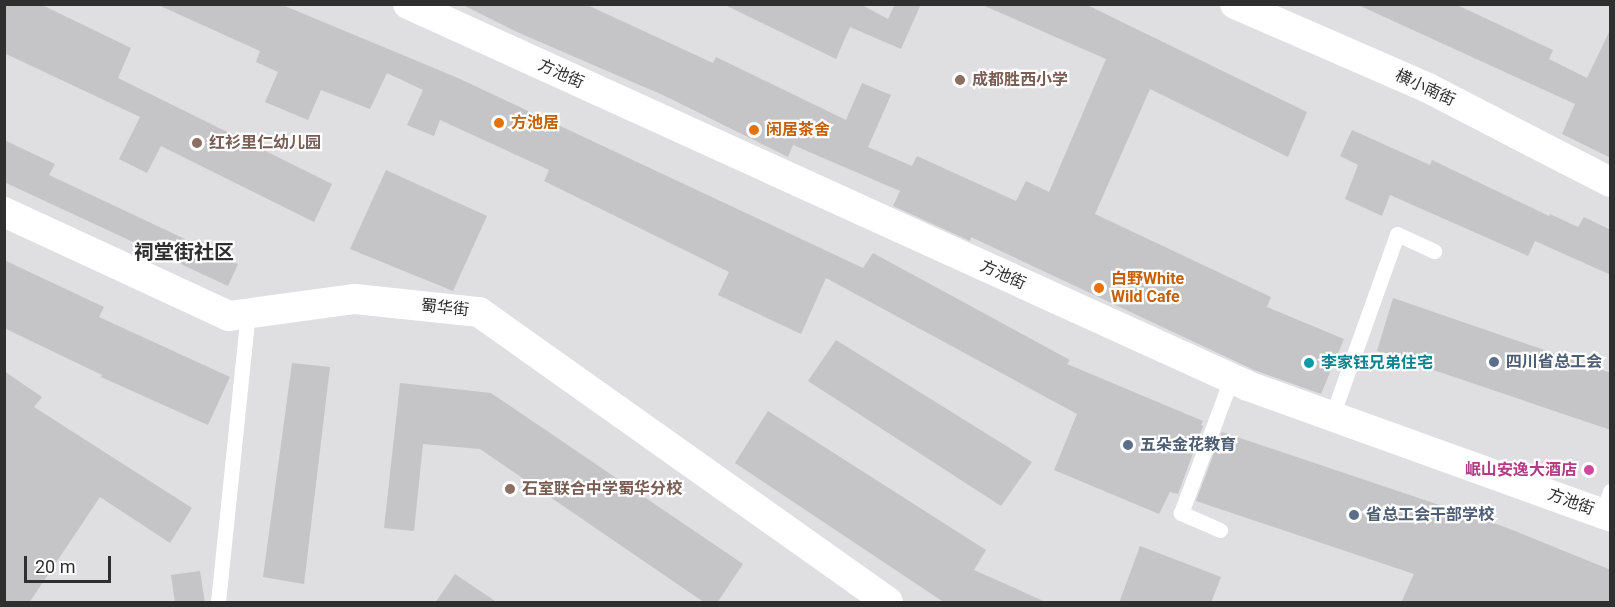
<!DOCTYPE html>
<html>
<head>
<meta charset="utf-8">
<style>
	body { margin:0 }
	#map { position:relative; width:1615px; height:607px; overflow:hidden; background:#dfdee1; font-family:Roboto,"Noto Sans SC",sans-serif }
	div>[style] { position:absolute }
	.building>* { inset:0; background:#c5c4c7 }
	.service>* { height:15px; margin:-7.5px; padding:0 7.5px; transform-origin:7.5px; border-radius:7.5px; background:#fff }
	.minor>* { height:30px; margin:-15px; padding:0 15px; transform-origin:15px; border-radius:15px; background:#fff }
	.dots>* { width:16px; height:16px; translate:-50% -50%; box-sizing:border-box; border:3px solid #fff; border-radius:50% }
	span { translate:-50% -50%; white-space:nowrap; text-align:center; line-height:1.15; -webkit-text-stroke:4.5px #fff; paint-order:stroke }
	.street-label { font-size:16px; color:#302f30 }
	.education-label { font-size:16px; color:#785e54; font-weight:700 }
	.left { translate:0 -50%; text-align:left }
	.food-label { font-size:16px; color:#c56008; font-weight:700 }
	.service-label { font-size:16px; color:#4e5e75; font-weight:700 }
	.culture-label { font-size:16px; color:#0d838f; font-weight:700 }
	.hotel-label { font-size:16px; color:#b23c85; font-weight:700 }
	.right { translate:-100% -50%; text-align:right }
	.quarter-label { font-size:20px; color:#302f30; font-weight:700 }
	.frame { position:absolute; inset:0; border:6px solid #302f30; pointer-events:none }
	.scale { position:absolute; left:24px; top:556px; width:87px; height:27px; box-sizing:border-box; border:3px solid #302f30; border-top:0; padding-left:8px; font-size:18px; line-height:21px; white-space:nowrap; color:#302f30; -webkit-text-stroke:4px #fff; paint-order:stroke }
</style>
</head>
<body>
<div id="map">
	<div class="building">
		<div style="clip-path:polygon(4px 4px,40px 4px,131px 48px,118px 78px,332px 184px,314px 222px,161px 146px,147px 173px,119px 159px,140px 117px,4px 53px)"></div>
		<div style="clip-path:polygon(156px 4px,280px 4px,458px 78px,863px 268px,873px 253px,1070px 360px,1067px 364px,1203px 421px,1201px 425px,1203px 426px,1178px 494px,1170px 492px,1159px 514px,1054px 470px,1077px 414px,826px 278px,801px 334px,718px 295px,729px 272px,544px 181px,549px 170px,440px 120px,434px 136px,407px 125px,423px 90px,387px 73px,370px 109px,321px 90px,308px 120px,265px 102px,278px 72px,256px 62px,260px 51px)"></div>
		<div style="clip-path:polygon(461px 4px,585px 4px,713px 63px,716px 57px,846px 120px,862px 83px,891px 95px,868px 147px,912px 166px,917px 156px,1016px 201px,1026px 181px,1049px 192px,1106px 59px,980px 4px,1085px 4px,1307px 112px,1288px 157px,1150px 89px,1095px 214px,1271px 297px,1267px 307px,1344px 339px,1321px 394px,1254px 370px,971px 237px,970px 241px,893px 206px,900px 191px,793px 145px,788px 157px,665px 96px,517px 32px)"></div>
		<div style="clip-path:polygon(723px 4px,860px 4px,888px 19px,895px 4px,921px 4px,901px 49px,850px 27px,836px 59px)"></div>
		<div style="clip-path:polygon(1356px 4px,1455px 4px,1553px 50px,1549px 59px,1587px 78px,1611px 28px,1611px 158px,1562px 134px,1575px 104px)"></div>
		<div style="clip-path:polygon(1352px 130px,1430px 165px,1432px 160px,1549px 216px,1550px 214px,1578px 227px,1584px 217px,1611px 230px,1611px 275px,1535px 241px,1528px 256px,1390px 195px,1382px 216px,1345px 199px,1358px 165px,1340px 156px)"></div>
		<div style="clip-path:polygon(4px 140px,55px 164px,49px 175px,238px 264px,228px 286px,4px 182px)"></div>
		<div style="clip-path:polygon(386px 170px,487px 216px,453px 291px,350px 249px)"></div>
		<div style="clip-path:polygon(4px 260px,104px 307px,99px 317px,230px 377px,208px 425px,101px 377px,102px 375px,4px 328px)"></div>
		<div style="clip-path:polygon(1393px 298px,1611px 373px,1611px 430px,1377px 351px)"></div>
		<div style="clip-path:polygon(836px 340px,1032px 462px,1001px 506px,808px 381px)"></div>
		<div style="clip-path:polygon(292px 363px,330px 367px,304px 584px,263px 577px)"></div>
		<div style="clip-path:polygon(4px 371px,42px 397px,34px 407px,192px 508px,170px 543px,100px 497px,29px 603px,4px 603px)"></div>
		<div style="clip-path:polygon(400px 383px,491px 393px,743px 564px,717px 603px,705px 603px,480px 449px,423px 444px,414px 531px,384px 528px)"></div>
		<div style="clip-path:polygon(768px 411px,986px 550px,974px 570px,1048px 603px,945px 603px,735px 463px)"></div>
		<div style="clip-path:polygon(1222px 432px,1505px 527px,1611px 570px,1611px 603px,1401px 603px,1414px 574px,1196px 501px)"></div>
		<div style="clip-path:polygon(1140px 546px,1221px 577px,1211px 603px,1119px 603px)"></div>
		<div style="clip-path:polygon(200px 571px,205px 603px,175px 603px,171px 575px)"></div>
		<div style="clip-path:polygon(455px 574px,498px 603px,435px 603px)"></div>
	</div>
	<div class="service">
		<div style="left:1332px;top:416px;width:193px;rotate:-70.3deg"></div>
		<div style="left:1397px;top:234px;width:41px;rotate:24.7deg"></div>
		<div style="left:1603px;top:513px;width:23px;rotate:-72deg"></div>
		<div style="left:1220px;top:530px;width:43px;rotate:-156.4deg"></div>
		<div style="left:1181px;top:513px;width:143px;rotate:-69.5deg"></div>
		<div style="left:218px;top:602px;width:291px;rotate:-84.1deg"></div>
	</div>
	<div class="minor">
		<div style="left:408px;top:4px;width:923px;rotate:24.45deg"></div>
		<div style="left:1248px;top:386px;width:385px;rotate:19.8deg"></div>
		<div style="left:1235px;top:4px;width:210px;rotate:23.5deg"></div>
		<div style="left:1428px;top:88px;width:205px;rotate:27.3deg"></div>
		<div style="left:4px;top:212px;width:248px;rotate:24.8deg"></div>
		<div style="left:229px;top:316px;width:127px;rotate:-7.7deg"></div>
		<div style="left:355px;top:299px;width:125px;rotate:6deg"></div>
		<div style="left:479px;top:312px;width:501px;rotate:35.34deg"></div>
	</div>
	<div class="dots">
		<div style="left:960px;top:80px;background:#8d6e63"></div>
		<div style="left:499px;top:123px;background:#e8710a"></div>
		<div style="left:754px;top:130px;background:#e8710a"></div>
		<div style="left:197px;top:143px;background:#8d6e63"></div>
		<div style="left:1099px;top:288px;background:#e8710a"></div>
		<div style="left:1494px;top:362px;background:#5c6f8a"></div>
		<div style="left:1309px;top:363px;background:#0f9aa8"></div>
		<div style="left:1128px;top:445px;background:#5c6f8a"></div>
		<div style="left:1589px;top:470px;background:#d1479c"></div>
		<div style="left:510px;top:489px;background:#8d6e63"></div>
		<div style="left:1354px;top:515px;background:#5c6f8a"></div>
	</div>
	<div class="street-label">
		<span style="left:561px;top:74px;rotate:24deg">方池街</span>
		<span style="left:1425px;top:88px;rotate:25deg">横小南街</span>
		<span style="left:1003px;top:275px;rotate:24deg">方池街</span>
		<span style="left:445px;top:308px;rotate:6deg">蜀华街</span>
		<span style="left:1571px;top:502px;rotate:20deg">方池街</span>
	</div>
	<div class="education-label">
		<span class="left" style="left:972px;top:80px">成都胜西小学</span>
		<span class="left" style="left:209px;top:143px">红衫里仁幼儿园</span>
		<span class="left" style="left:522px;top:489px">石室联合中学蜀华分校</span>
	</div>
	<div class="food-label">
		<span class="left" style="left:511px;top:123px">方池居</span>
		<span class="left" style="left:766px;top:130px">闲居茶舍</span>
		<span class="left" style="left:1111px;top:288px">白野White<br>Wild Cafe</span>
	</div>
	<div class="service-label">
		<span class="left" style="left:1506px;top:362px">四川省总工会</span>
		<span class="left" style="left:1140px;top:445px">五朵金花教育</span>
		<span class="left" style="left:1366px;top:515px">省总工会干部学校</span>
	</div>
	<div class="culture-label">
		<span class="left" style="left:1321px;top:363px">李家钰兄弟住宅</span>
	</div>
	<div class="hotel-label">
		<span class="right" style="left:1577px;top:470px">岷山安逸大酒店</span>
	</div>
	<div class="quarter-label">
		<span style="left:184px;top:252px">祠堂街社区</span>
	</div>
	<div class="frame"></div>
	<div class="scale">20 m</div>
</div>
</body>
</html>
